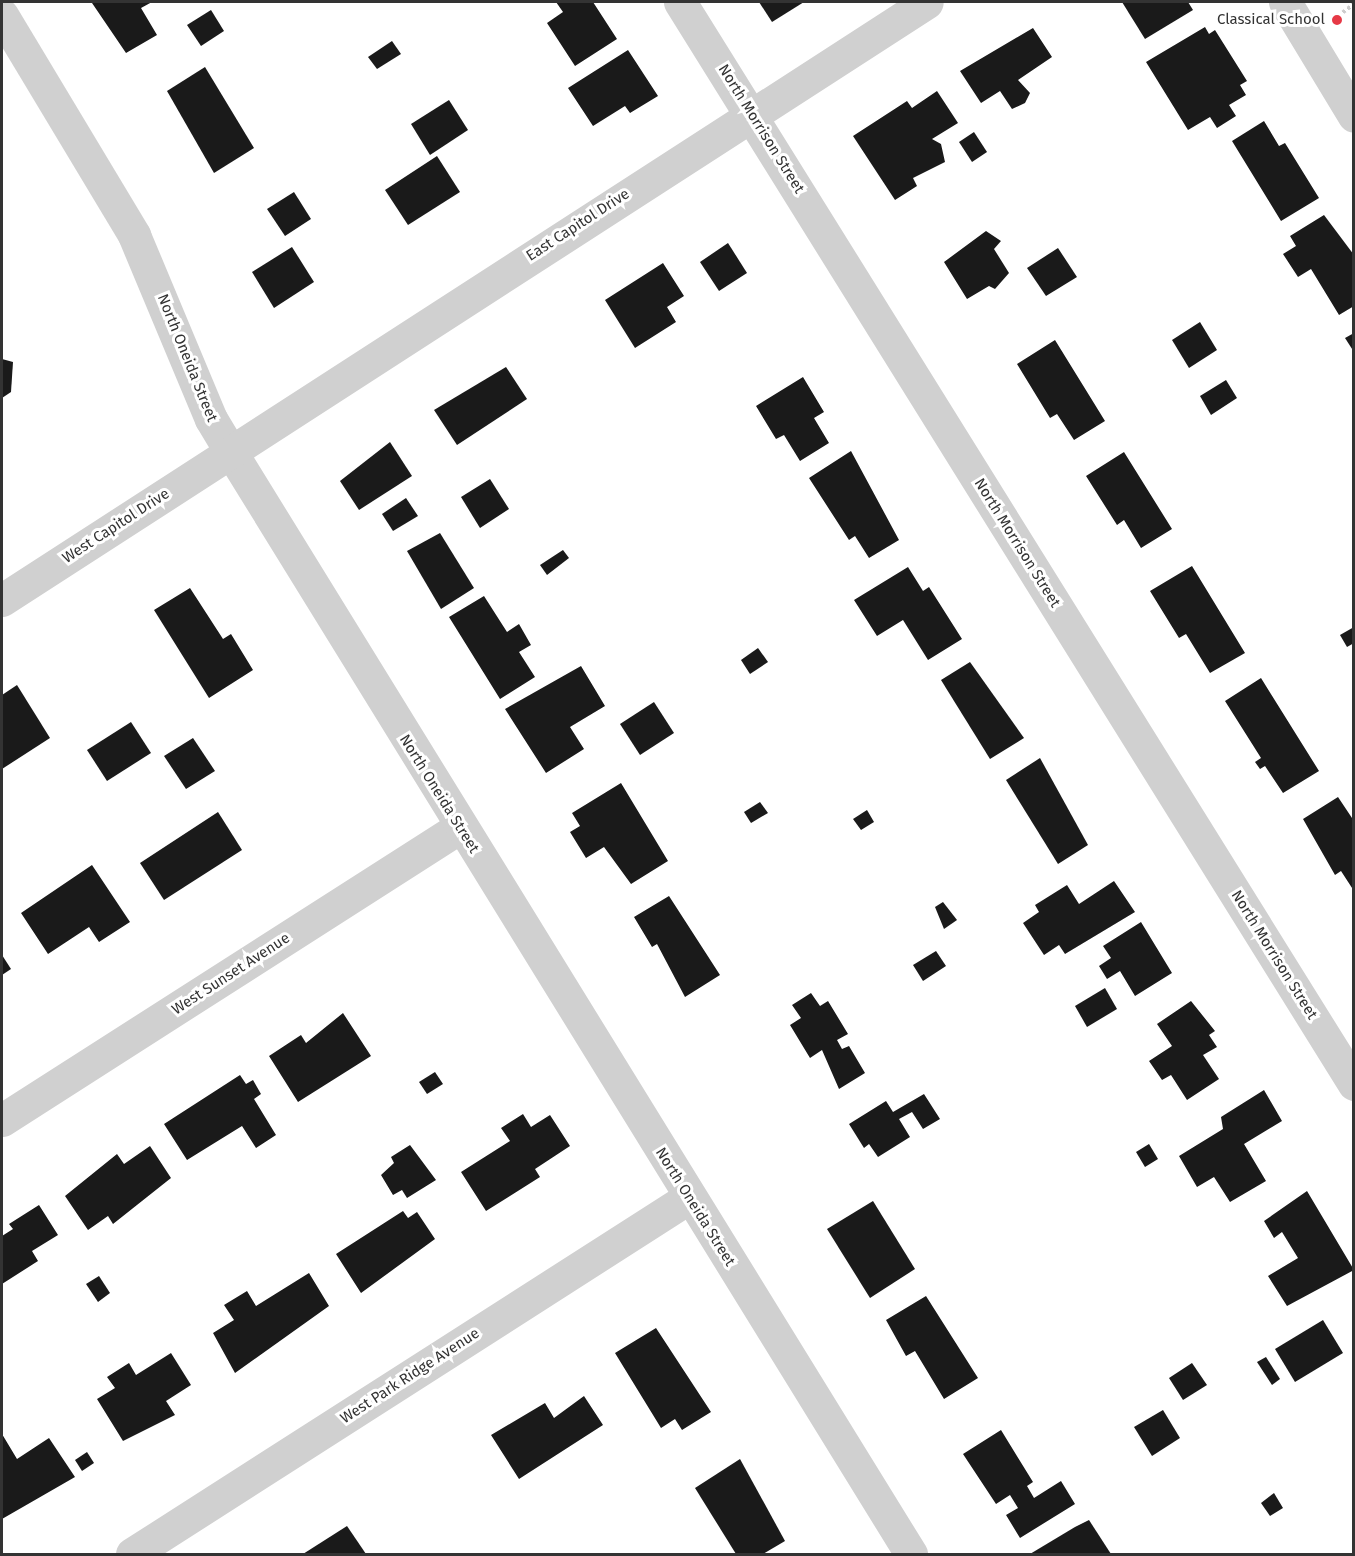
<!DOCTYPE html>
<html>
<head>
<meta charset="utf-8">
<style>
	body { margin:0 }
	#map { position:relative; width:1355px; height:1556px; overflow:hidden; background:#fff; font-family:"Fira Sans",sans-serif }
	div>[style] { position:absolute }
	.building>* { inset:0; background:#1a1a1a }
	.path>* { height:4px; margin-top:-2px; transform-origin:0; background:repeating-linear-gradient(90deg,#cdcdcd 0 3px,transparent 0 6px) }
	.minor>* { height:33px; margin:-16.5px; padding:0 16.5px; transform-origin:16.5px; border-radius:16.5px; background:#d0d0d0 }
	.tertiary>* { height:33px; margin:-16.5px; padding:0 16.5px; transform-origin:16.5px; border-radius:16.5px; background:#d0d0d0 }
	.dots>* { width:16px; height:16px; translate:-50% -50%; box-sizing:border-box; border:3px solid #fff; border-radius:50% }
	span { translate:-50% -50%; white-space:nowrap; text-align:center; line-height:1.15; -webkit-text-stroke:6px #fff; paint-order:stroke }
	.poi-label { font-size:15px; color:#333 }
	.right { translate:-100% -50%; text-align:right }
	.street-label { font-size:15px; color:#333 }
	.frame { position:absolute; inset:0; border:3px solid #333; pointer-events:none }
</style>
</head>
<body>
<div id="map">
	<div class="building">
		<div style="clip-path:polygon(152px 2px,141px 8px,157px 35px,126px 53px,92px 3px)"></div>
		<div style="clip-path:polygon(556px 2px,593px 2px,617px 39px,575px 66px,547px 23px,563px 12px)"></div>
		<div style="clip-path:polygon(759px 2px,804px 2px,772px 22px)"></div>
		<div style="clip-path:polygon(1122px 2px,1188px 2px,1193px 10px,1145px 39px)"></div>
		<div style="clip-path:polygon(211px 10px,224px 31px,201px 46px,187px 25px)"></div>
		<div style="clip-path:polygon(1205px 27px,1209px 34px,1215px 30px,1247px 81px,1240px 85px,1246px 95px,1229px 105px,1236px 116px,1217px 128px,1210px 117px,1188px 130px,1146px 62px)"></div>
		<div style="clip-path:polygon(1033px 28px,1052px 57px,1018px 80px,1030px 93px,1025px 103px,1012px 109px,1000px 91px,981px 103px,960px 71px)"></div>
		<div style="clip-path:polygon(392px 41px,401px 54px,377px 69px,368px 57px)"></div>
		<div style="clip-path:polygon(628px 50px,658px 96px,630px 113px,625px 106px,593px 126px,568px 88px)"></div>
		<div style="clip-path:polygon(205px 67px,254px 148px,214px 173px,167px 91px)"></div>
		<div style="clip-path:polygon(937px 91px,958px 123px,932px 139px,941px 144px,945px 162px,913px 178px,917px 186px,895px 200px,853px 136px,907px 101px,912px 108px)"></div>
		<div style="clip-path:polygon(449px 100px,468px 130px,430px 155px,411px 124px)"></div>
		<div style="clip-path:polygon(1264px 121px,1279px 146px,1285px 143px,1319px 198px,1281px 221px,1232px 141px)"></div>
		<div style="clip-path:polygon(974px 132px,987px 152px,972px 162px,959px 142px)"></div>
		<div style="clip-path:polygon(437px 156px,460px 192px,408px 225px,385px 190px)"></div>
		<div style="clip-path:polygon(294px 192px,311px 219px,285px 236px,267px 209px)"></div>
		<div style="clip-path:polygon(1324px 215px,1354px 255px,1354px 306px,1339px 315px,1311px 269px,1298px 277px,1283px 254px,1296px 246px,1290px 236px)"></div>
		<div style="clip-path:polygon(986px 231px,1001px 241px,994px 249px,1009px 273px,995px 289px,989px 286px,967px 299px,944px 262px)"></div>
		<div style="clip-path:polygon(728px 243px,747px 273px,719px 291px,700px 262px)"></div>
		<div style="clip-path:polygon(292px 247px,314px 282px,274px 308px,252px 272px)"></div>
		<div style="clip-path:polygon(1058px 248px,1077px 277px,1046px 296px,1027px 268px)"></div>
		<div style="clip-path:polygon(663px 263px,684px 296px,667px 307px,676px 322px,635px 348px,605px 300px)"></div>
		<div style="clip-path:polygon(1200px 322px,1217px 350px,1189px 368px,1172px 340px)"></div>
		<div style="clip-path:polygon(1354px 333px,1354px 352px,1345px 338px)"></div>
		<div style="clip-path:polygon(1055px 340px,1105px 421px,1074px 440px,1057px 414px,1050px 418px,1017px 364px)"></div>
		<div style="clip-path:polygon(2px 359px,13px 362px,11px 392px,2px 398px)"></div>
		<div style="clip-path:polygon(506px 367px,527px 399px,457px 445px,434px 410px)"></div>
		<div style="clip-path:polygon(803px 377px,824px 412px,814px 418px,829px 443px,800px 461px,784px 435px,776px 439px,756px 406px)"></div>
		<div style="clip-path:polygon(1226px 380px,1237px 398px,1211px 415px,1200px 396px)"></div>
		<div style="clip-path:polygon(390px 442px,412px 476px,359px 510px,340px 481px)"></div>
		<div style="clip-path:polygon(851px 451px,899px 540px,869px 558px,855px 536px,849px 540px,809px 478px)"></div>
		<div style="clip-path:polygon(1124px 452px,1172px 529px,1141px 548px,1124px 520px,1117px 525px,1086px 476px)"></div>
		<div style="clip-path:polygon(490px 479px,509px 509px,480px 528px,461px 497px)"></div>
		<div style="clip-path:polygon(406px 498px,418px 516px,393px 531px,382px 514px)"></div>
		<div style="clip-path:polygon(440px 533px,474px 588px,441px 609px,407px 551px)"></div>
		<div style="clip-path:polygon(563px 550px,569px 558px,547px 575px,540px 565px)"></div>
		<div style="clip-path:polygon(1192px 566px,1245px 653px,1210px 673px,1186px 634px,1179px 638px,1150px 591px)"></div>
		<div style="clip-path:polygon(908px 567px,923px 591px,929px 587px,962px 639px,928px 660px,903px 620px,877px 636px,854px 600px)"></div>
		<div style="clip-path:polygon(190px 588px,223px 639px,231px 634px,253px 670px,209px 698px,154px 610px)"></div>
		<div style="clip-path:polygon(484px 596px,507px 632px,519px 624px,531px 645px,519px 652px,535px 677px,500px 699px,449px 617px)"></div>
		<div style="clip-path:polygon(1354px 627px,1354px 643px,1347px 647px,1340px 635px)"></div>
		<div style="clip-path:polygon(758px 648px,768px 662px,750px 674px,741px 660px)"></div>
		<div style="clip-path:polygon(970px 662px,1024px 738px,990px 759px,941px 680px)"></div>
		<div style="clip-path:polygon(581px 666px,605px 706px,570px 727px,584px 749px,546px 773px,505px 709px)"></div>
		<div style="clip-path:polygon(1261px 678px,1319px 771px,1283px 793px,1265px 766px,1260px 769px,1255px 762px,1261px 758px,1225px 701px)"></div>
		<div style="clip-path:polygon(17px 685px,50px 738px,2px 769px,2px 695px)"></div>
		<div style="clip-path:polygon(654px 702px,674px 733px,640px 755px,620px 724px)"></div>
		<div style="clip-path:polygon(131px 722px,151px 753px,107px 781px,87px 750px)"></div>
		<div style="clip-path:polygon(193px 738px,215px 771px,186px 789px,164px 756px)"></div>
		<div style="clip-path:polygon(1040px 758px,1088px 845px,1058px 864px,1006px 780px)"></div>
		<div style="clip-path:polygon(621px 783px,668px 861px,631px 884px,604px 847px,586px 858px,570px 832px,580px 826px,572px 813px)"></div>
		<div style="clip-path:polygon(1338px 797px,1354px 821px,1354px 891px,1341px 871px,1335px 875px,1303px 819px)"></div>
		<div style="clip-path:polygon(760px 802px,768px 813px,751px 823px,744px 812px)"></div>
		<div style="clip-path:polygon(867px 810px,874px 822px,861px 830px,853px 819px)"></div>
		<div style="clip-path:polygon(218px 812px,242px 850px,164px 900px,140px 863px)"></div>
		<div style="clip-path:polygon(92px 865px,130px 922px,99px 942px,89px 927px,48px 954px,21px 913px)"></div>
		<div style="clip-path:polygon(1114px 881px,1135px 912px,1065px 954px,1059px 945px,1044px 955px,1023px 923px,1039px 912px,1035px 905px,1067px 885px,1079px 904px)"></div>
		<div style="clip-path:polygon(669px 896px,720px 975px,685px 997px,657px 944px,652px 947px,634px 917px)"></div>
		<div style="clip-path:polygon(943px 902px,957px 920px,944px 929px,935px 907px)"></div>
		<div style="clip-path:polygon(1141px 922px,1172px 973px,1135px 996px,1120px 971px,1107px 979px,1099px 966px,1111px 958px,1103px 946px)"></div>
		<div style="clip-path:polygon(936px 951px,946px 966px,923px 981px,913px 965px)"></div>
		<div style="clip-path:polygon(2px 955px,11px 969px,2px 975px)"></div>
		<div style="clip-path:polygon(1105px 988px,1117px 1009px,1087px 1027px,1075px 1006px)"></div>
		<div style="clip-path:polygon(811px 993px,820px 1006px,828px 1001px,848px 1034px,837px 1040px,842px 1049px,849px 1046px,865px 1073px,839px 1089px,822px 1050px,810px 1058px,790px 1025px,801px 1018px,792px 1005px)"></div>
		<div style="clip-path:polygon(1191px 1001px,1215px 1031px,1209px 1035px,1217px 1047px,1203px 1055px,1219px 1079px,1187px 1100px,1171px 1075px,1162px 1080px,1149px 1061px,1172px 1046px,1157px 1024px)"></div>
		<div style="clip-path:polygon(343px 1013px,371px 1056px,298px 1102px,269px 1056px,301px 1035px,306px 1043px)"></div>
		<div style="clip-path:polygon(435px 1072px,443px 1084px,427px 1094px,419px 1082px)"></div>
		<div style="clip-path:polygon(240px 1075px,246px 1084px,253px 1080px,261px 1094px,254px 1099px,276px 1135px,256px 1148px,242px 1126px,187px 1160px,164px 1124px)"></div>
		<div style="clip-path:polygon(1264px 1090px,1282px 1121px,1244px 1144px,1266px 1181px,1230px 1202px,1214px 1177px,1197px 1187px,1179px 1156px,1223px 1129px,1221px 1117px)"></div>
		<div style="clip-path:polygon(924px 1094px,940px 1119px,923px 1129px,912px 1112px,899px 1119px,910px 1137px,878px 1157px,869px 1144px,864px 1148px,849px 1124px,886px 1101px,893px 1112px)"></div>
		<div style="clip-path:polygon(523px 1114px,531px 1127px,550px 1115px,570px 1146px,535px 1169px,540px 1177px,486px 1211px,461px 1172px,510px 1141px,501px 1128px)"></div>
		<div style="clip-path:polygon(1149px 1144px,1158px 1159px,1145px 1167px,1136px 1152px)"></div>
		<div style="clip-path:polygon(410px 1145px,436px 1180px,407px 1198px,402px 1190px,393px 1195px,381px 1175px,394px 1163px,391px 1157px)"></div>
		<div style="clip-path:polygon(150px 1146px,171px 1178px,113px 1224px,108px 1216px,88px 1230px,65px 1196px,117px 1154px,124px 1164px)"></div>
		<div style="clip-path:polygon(1307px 1191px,1354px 1270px,1287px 1306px,1268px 1276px,1298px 1258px,1282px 1232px,1274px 1238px,1264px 1221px)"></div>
		<div style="clip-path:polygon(873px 1201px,915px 1269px,870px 1298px,827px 1229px)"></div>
		<div style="clip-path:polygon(39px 1205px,58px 1235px,32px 1251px,38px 1261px,2px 1284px,2px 1236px,13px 1229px,9px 1224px)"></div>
		<div style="clip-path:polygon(403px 1211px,408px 1218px,417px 1212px,435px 1239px,361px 1293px,336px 1254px)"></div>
		<div style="clip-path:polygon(309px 1273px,329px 1306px,235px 1373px,213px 1333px,234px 1320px,224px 1305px,247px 1291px,256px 1306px)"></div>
		<div style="clip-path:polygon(99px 1276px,110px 1293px,98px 1302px,86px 1284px)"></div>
		<div style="clip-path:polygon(926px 1296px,978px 1378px,944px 1399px,915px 1351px,906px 1356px,886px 1320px)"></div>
		<div style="clip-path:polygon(1323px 1320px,1343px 1353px,1295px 1382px,1275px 1349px)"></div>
		<div style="clip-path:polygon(656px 1328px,711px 1412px,682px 1430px,675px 1419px,661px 1428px,615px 1353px)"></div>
		<div style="clip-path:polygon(171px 1353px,191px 1385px,166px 1401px,175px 1415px,123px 1441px,97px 1399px,115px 1388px,107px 1377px,129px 1363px,136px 1375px)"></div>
		<div style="clip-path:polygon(1266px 1357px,1280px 1379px,1272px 1385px,1257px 1362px)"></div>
		<div style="clip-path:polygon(1192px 1363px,1207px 1385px,1183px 1400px,1169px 1378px)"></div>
		<div style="clip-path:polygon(584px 1396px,603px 1425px,519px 1479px,491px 1435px,545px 1403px,554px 1418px)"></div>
		<div style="clip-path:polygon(1163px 1410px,1180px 1438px,1152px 1456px,1134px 1427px)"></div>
		<div style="clip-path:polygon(1001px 1430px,1033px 1482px,1027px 1486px,1034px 1498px,1061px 1481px,1075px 1504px,1020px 1538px,1006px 1515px,1018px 1508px,1010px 1495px,996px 1504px,963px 1454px)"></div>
		<div style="clip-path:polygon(2px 1434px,17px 1459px,49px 1438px,75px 1477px,2px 1519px)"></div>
		<div style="clip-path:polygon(87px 1452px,94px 1463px,82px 1471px,75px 1460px)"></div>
		<div style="clip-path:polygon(740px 1459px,785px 1541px,763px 1554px,736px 1554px,695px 1488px)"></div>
		<div style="clip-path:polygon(1274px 1493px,1283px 1508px,1270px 1516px,1261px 1503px)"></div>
		<div style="clip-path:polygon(1089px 1520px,1111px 1554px,1030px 1554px,1075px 1527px)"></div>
		<div style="clip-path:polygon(347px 1526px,366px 1554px,303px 1554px)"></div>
	</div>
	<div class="path">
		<div style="left:1338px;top:16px;width:20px;rotate:-37deg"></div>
	</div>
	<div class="minor">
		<div style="left:680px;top:2px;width:1275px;rotate:58.08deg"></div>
		<div style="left:1285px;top:2px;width:133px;rotate:58.8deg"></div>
		<div style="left:2px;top:15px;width:257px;rotate:59deg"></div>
		<div style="left:134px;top:235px;width:199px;rotate:67.3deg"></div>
		<div style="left:211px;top:419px;width:39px;rotate:59deg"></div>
		<div style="left:2px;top:1120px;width:544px;rotate:-32.61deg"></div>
		<div style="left:132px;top:1554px;width:660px;rotate:-32.63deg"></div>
	</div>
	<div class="tertiary">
		<div style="left:231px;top:452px;width:1295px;rotate:58.32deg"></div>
		<div style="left:2px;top:600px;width:1101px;rotate:-32.88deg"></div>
	</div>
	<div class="dots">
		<div style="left:1337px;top:20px;background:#e63946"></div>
	</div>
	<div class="poi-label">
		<span class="right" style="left:1325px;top:20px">Classical School</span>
	</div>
	<div class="street-label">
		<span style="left:761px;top:129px;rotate:58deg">North Morrison Street</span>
		<span style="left:578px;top:225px;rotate:-33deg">East Capitol Drive</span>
		<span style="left:187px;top:358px;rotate:68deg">North Oneida Street</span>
		<span style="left:116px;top:526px;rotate:-33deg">West Capitol Drive</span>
		<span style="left:1017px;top:543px;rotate:58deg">North Morrison Street</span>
		<span style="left:439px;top:794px;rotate:58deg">North Oneida Street</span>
		<span style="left:1274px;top:955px;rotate:58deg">North Morrison Street</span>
		<span style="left:231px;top:974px;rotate:-33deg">West Sunset Avenue</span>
		<span style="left:695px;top:1207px;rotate:58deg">North Oneida Street</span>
		<span style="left:410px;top:1376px;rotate:-33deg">West Park Ridge Avenue</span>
	</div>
	<div class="frame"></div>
</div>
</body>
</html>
